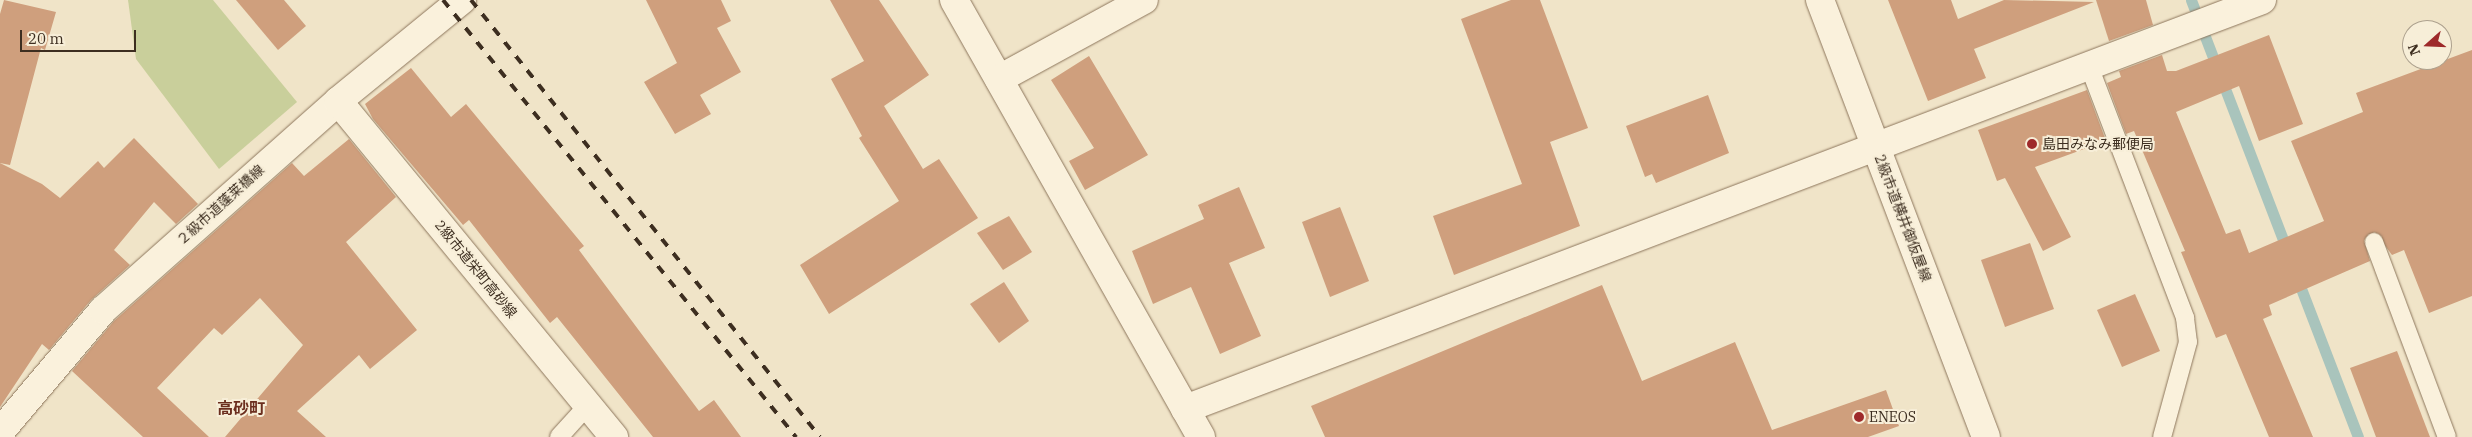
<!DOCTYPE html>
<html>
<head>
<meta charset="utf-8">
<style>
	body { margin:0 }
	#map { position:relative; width:2472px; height:437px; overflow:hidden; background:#f0e4c8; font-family:"IBM Plex Serif","Noto Sans JP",serif }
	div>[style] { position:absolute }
	.green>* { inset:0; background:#c9cf9b }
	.stream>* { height:11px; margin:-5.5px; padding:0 5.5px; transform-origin:5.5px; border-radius:5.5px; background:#a9c4bc }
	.building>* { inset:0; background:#cf9f7d }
	.roads { filter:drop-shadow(0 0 1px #8d765c) drop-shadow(0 0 1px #8d765c) }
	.lane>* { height:18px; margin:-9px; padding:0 9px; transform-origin:9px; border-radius:9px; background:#faf1dc }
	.street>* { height:28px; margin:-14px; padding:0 14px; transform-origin:14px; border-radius:14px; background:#faf1dc }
	.secondary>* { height:28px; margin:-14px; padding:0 14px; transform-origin:14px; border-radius:14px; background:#faf1dc }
	.rail>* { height:4px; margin-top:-2px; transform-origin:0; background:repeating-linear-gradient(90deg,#3d2e20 0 9px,transparent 0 18px) }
	.dots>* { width:14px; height:14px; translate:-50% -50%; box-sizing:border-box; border:2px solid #f7eed8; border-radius:50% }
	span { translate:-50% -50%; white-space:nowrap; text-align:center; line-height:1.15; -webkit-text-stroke:4px #f7eed8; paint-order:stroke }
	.poi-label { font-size:14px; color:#3d2e20 }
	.left { translate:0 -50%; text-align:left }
	.street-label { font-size:14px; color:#3d2e20 }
	.quarter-label { font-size:16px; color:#6b2e1e; font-weight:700 }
	.north { position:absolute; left:2402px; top:20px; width:50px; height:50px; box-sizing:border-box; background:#f7eed8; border:1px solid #ada18e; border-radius:50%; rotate:250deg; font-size:14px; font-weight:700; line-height:20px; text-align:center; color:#3d2e20 }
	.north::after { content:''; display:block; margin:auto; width:18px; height:22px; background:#9e2a2b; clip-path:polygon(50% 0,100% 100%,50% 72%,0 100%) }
	.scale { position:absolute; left:20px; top:30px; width:116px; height:22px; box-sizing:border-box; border:2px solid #3d2e20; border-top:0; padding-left:6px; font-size:15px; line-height:18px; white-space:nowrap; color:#3d2e20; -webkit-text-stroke:4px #f7eed8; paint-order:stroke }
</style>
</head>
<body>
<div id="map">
	<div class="green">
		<div style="clip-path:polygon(128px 0,213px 0,297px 102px,219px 169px,136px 59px)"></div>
	</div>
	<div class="stream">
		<div style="left:2191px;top:0;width:271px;rotate:69deg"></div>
		<div style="left:2297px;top:278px;width:170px;rotate:69deg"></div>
	</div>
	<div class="building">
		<div style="clip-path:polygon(4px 0,56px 12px,45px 50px,41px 48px,10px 165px,0 163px,0 14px)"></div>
		<div style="clip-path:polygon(236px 0,284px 0,306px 26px,278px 50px)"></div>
		<div style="clip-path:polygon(646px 0,721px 0,731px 21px,717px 28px,741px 72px,700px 95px,711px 114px,675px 134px,644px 82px,677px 63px)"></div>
		<div style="clip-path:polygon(830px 0,879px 0,929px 75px,884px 106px,923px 169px,939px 159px,978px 218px,829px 314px,800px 265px,899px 201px,859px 138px,862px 136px,831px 79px,864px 61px)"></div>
		<div style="clip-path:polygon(1511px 0,1540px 0,1588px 128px,1550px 142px,1580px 226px,1454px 275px,1433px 216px,1522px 184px,1461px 19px)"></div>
		<div style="clip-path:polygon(1888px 0,1951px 0,1958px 19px,2004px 0,2094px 2px,1974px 49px,1986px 78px,1928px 101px)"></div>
		<div style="clip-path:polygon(2096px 0,2146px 0,2153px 25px,2109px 41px)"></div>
		<div style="clip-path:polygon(2269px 35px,2303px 124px,2259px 141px,2239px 86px,2176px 112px,2226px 234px,2240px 229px,2249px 253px,2324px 221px,2291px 141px,2363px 112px,2356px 93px,2472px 50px,2472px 296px,2429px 313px,2404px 250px,2392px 255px,2375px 232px,2364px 240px,2370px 261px,2269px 305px,2272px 315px,2263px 319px,2313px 437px,2269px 437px,2226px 334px,2216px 338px,2181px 252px,2185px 251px,2134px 131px,2126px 134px,2107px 83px,2121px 77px,2119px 71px,2162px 55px,2167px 71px,2176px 71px)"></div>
		<div style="clip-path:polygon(1089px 56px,1148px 155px,1085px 190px,1069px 161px,1094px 148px,1051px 80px)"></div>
		<div style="clip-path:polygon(411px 68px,451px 117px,466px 104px,584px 246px,579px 250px,699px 411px,714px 400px,741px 437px,653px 437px,557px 317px,550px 323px,469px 220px,463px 225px,373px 119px,365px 104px)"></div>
		<div style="clip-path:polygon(2087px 90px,2106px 141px,2035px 167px,2071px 237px,2043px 251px,2005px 178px,1997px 181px,1978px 130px)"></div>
		<div style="clip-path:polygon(1708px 95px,1729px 153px,1656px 183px,1652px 174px,1645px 177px,1626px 126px)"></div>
		<div style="clip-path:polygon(134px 138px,198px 204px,176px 224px,154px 202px,114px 250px,130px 265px,91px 300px,49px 350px,42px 344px,0 407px,0 163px,42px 184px,60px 198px,98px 161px,104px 168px)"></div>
		<div style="clip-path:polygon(349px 139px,396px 197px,346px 242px,417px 330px,370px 369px,359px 355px,297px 411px,326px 437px,225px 437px,303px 345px,260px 298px,222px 335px,214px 328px,157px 388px,209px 437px,143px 437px,72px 371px,114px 321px,292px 163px,304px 176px)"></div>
		<div style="clip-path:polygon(1239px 187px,1265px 248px,1229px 263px,1261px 336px,1220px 354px,1191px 287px,1153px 304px,1132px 251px,1204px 219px,1198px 205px)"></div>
		<div style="clip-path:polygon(1340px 207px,1369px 281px,1330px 297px,1302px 222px)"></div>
		<div style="clip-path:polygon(1009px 216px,1032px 252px,1003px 270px,977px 233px)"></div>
		<div style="clip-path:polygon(2030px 243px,2054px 309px,2005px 327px,1981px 260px)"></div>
		<div style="clip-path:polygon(1004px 282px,1029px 321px,999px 343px,970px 304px)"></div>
		<div style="clip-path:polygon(1602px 285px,1642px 381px,1735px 342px,1772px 430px,1886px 390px,1899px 426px,1868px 437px,1325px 437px,1311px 406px)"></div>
		<div style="clip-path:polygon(2135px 294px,2160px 351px,2122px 367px,2097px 310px)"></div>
		<div style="clip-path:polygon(2397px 351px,2430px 437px,2376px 437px,2350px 368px)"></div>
	</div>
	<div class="roads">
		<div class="lane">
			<div style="left:2089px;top:66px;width:270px;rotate:69.1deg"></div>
			<div style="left:2185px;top:318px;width:24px;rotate:83deg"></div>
			<div style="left:2188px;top:342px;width:98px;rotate:105.3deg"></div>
			<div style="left:2374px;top:242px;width:208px;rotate:69.5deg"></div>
			<div style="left:559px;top:437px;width:43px;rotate:-47.8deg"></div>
		</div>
		<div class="street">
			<div style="left:954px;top:0;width:502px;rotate:60.52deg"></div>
			<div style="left:999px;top:79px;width:165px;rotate:-28.6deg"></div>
			<div style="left:1185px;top:409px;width:1152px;rotate:-20.79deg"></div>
			<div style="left:0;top:432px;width:160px;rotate:-49.8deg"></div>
			<div style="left:103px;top:310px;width:314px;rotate:-41.6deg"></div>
			<div style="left:338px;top:101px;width:160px;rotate:-39.2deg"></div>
		</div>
		<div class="secondary">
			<div style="left:1820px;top:0;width:467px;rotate:69.2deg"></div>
			<div style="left:338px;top:101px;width:435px;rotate:50.6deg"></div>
		</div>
	</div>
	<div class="rail">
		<div style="left:443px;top:0;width:562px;rotate:51.07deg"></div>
		<div style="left:471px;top:0;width:559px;rotate:51.39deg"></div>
	</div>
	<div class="dots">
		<div style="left:2032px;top:144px;background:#9e2a2b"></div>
		<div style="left:1859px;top:417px;background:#9e2a2b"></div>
	</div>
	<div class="poi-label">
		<span class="left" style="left:2042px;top:144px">島田みなみ郵便局</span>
		<span class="left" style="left:1869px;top:417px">ENEOS</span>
	</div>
	<div class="street-label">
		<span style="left:220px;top:205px;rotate:-42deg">２級市道蓬莱橋線</span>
		<span style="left:1903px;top:218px;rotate:69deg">2級市道横井御仮屋線</span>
		<span style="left:476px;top:269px;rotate:51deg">2級市道栄町高砂線</span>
	</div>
	<div class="quarter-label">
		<span style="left:241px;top:408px">高砂町</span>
	</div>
	<div class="north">N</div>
	<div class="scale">20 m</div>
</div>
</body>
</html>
